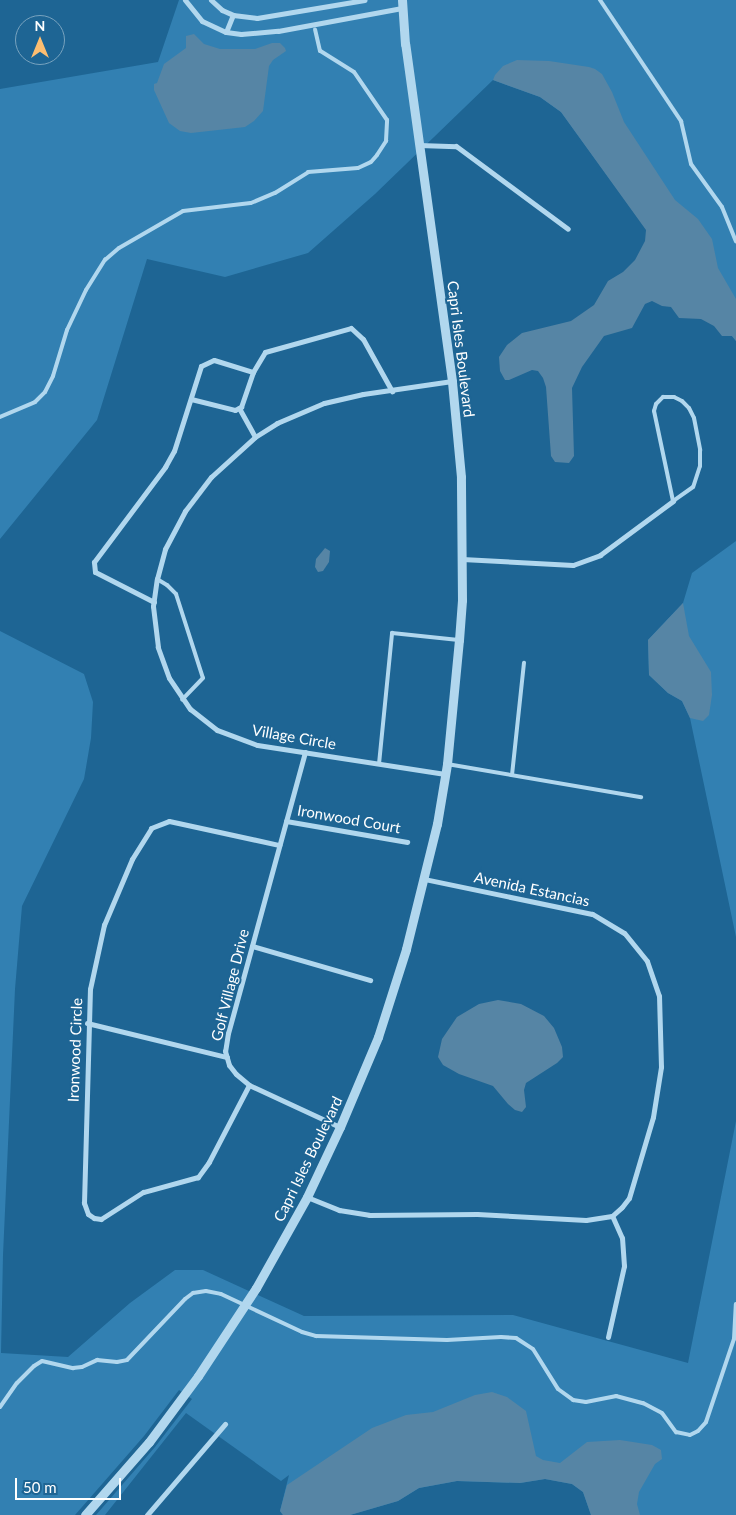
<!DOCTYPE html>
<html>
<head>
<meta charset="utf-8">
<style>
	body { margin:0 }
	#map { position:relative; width:736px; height:1515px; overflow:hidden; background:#1e6594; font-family:Lato,sans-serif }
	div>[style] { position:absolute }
	.green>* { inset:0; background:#3280b2 }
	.water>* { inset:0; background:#5685a5 }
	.service>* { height:4px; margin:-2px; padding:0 2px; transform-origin:2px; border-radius:2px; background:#b1d7ee }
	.minor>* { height:5px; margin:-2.5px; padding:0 2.5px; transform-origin:2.5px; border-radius:2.5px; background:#b1d7ee }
	.tertiary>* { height:9px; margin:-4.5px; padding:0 4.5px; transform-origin:4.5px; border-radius:4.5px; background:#b1d7ee }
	span { translate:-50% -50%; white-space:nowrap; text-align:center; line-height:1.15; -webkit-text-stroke:4px #1e6594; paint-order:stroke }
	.street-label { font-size:15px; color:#fff }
	.north { position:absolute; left:15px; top:15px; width:50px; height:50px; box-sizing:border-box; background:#1e6594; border:1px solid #78a3bf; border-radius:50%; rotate:0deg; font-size:14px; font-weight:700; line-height:20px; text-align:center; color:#fff }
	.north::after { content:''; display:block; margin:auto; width:18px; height:22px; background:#fdbe71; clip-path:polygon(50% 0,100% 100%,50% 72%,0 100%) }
	.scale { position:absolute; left:15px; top:1478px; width:106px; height:22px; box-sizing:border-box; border:2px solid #fff; border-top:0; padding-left:6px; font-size:15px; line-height:18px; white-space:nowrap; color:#fff; -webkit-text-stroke:4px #1e6594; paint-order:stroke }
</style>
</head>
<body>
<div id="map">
	<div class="green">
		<div style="clip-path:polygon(179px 0,736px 0,736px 341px,646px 229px,561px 112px,540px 97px,493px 80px,375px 194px,308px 253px,225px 277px,147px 259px,97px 420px,0 539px,0 89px,158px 62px)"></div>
		<div style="clip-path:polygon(736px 541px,736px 937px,690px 718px,682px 701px,668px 693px,649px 675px,648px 640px,683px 603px,692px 573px)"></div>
		<div style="clip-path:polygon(0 631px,84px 674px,93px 702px,91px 738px,84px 779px,22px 906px,15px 989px,3px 1255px,1px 1353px,68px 1357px,130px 1303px,175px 1270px,203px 1270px,304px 1316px,513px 1315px,688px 1363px,736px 1121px,736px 1515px,591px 1515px,583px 1492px,572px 1484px,545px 1479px,520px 1483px,457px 1481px,419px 1488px,398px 1501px,350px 1515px,283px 1515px,280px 1511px,289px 1475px,281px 1481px,186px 1413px,105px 1515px,96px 1515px,155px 1447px,192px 1399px,179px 1390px,144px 1436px,75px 1515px,0 1515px)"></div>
	</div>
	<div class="water">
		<div style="clip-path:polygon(194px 34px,204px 44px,220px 49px,255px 49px,272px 43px,280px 43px,285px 48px,286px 51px,273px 60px,269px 66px,263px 111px,254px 121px,245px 127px,191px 133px,180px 131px,169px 123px,154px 90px,154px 84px,157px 83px,164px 64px,186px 48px,186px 36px)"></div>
		<div style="clip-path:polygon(517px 60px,549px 61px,589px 67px,595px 69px,602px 74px,612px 92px,624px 122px,675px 200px,698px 219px,712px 239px,718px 268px,736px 299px,736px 341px,732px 336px,722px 336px,714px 326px,701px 319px,679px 318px,671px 307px,662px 306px,652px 301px,645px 304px,632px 328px,604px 336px,582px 367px,572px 388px,574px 456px,569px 463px,555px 462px,551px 456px,546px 387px,543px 378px,538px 371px,532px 370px,509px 380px,505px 380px,500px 371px,499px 357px,507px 345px,522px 333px,571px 321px,594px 305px,608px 281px,623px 272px,635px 260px,645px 241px,646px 230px,561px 112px,540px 97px,493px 80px,495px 75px,503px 66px)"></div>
		<div style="clip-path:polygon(325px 548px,330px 551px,329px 562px,323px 571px,318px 572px,315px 567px,316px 559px)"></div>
		<div style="clip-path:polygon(683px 603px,689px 636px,711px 672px,712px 695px,709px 715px,703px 721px,690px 718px,682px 701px,668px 693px,649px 675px,648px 640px)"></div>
		<div style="clip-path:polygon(498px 1000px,521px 1004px,544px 1016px,554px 1028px,562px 1047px,563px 1057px,557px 1063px,526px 1083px,524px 1090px,526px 1107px,522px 1112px,515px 1110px,508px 1104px,493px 1086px,459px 1074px,443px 1065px,438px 1057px,442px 1039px,457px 1017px,479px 1004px)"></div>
		<div style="clip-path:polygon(492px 1392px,507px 1397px,526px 1411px,536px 1456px,543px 1460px,560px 1463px,587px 1442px,620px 1440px,652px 1445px,661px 1450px,662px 1459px,655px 1464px,639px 1492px,637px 1504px,640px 1515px,591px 1515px,583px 1492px,572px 1484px,545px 1479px,520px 1483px,457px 1481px,419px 1488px,398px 1501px,350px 1515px,283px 1515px,280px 1511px,287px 1485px,372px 1428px,406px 1415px,433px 1412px,475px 1395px)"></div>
	</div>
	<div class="service">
		<div style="left:600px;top:0;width:146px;rotate:56.2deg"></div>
		<div style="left:681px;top:121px;width:44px;rotate:76.9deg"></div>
		<div style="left:691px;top:164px;width:53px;rotate:54.2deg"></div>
		<div style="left:722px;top:207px;width:37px;rotate:68deg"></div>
		<div style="left:663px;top:397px;width:11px"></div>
		<div style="left:674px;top:397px;width:9px;rotate:27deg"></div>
		<div style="left:682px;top:401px;width:10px;rotate:45deg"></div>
		<div style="left:689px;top:408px;width:11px;rotate:63deg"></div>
		<div style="left:694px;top:418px;width:33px;rotate:79deg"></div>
		<div style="left:700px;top:450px;width:16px;rotate:90deg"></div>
		<div style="left:700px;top:466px;width:22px;rotate:108deg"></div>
		<div style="left:693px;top:487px;width:24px;rotate:145deg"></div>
		<div style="left:673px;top:501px;width:92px;rotate:-101.9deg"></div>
		<div style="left:654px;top:411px;width:7px;rotate:-74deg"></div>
		<div style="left:656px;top:404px;width:10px;rotate:-45deg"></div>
		<div style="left:0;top:417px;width:38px;rotate:-23deg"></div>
		<div style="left:35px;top:402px;width:14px;rotate:-45deg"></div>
		<div style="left:45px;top:392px;width:18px;rotate:-63deg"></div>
		<div style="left:53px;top:376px;width:48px;rotate:-73.1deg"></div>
		<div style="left:67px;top:330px;width:44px;rotate:-64.6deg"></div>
		<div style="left:86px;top:290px;width:36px;rotate:-58deg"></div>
		<div style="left:105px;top:260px;width:18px;rotate:-41deg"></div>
		<div style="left:119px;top:248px;width:74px;rotate:-30deg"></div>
		<div style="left:183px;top:211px;width:68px;rotate:-6.7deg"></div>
		<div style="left:251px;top:203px;width:26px;rotate:-23deg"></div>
		<div style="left:275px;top:193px;width:39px;rotate:-32deg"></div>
		<div style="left:308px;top:172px;width:50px;rotate:-4.6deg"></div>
		<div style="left:358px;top:168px;width:14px;rotate:-25deg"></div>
		<div style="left:371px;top:162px;width:9px;rotate:-49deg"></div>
		<div style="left:377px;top:155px;width:17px;rotate:-57deg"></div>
		<div style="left:386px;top:141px;width:21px;rotate:-87deg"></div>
		<div style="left:387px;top:120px;width:58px;rotate:-124.5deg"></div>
		<div style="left:354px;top:72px;width:40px;rotate:-148deg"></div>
		<div style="left:320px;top:51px;width:22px;rotate:-103deg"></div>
		<div style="left:157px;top:579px;width:12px;rotate:31deg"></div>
		<div style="left:167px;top:585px;width:13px;rotate:45deg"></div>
		<div style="left:176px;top:594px;width:88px;rotate:72.2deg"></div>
		<div style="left:203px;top:678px;width:30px;rotate:134deg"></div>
		<div style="left:379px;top:764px;width:132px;rotate:-84.3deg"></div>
		<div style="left:392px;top:633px;width:67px;rotate:6deg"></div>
		<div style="left:447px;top:764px;width:197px;rotate:9.7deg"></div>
		<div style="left:512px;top:775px;width:113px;rotate:-83.9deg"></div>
		<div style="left:0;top:1407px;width:29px;rotate:-55deg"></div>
		<div style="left:17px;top:1383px;width:24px;rotate:-45deg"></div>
		<div style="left:34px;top:1366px;width:9px;rotate:-32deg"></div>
		<div style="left:42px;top:1361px;width:32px;rotate:13deg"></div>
		<div style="left:73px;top:1368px;width:9px;rotate:-6deg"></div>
		<div style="left:82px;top:1367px;width:17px;rotate:-25deg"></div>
		<div style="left:97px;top:1360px;width:20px;rotate:6deg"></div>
		<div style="left:117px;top:1362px;width:10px;rotate:-11deg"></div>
		<div style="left:127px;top:1360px;width:84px;rotate:-46.4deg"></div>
		<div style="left:185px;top:1299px;width:10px;rotate:-37deg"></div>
		<div style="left:193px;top:1293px;width:13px;rotate:-9deg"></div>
		<div style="left:206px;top:1291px;width:15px;rotate:11deg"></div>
		<div style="left:221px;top:1294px;width:89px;rotate:25.1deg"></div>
		<div style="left:302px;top:1332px;width:15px;rotate:16deg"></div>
		<div style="left:316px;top:1336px;width:131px;rotate:1.7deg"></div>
		<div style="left:447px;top:1340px;width:54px;rotate:-3.2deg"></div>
		<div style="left:501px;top:1337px;width:15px;rotate:4deg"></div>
		<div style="left:516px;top:1338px;width:20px;rotate:33deg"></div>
		<div style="left:533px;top:1349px;width:47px;rotate:58deg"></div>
		<div style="left:558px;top:1389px;width:19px;rotate:36deg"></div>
		<div style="left:573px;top:1400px;width:13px;rotate:9deg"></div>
		<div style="left:586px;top:1402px;width:31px;rotate:-11deg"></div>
		<div style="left:616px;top:1396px;width:28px;rotate:15deg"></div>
		<div style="left:643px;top:1403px;width:21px;rotate:28deg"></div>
		<div style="left:662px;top:1413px;width:24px;rotate:54deg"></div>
		<div style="left:676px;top:1432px;width:14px;rotate:12deg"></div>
		<div style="left:690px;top:1435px;width:9px;rotate:-27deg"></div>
		<div style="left:698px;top:1431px;width:12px;rotate:-48deg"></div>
		<div style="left:706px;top:1422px;width:88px;rotate:-71.4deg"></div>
		<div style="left:734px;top:1339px;width:35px;rotate:-87deg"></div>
	</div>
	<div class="minor">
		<div style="left:185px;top:0;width:27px;rotate:51deg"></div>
		<div style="left:202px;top:21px;width:26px;rotate:25deg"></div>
		<div style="left:226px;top:32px;width:15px;rotate:8deg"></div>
		<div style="left:241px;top:34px;width:37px;rotate:-5deg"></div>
		<div style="left:278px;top:31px;width:126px;rotate:-10.5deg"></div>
		<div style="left:211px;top:0;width:15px;rotate:42deg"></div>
		<div style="left:222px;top:10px;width:12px;rotate:24deg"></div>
		<div style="left:233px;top:15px;width:24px;rotate:7deg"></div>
		<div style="left:257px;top:18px;width:109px;rotate:-9.5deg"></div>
		<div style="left:226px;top:32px;width:18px;rotate:-68deg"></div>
		<div style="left:419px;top:145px;width:37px;rotate:2deg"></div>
		<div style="left:456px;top:146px;width:139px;rotate:36.5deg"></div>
		<div style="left:191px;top:399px;width:45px;rotate:14deg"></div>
		<div style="left:235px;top:410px;width:7px;rotate:-27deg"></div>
		<div style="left:241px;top:407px;width:37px;rotate:-71deg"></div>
		<div style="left:239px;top:408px;width:33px;rotate:61deg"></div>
		<div style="left:462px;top:559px;width:111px;rotate:3.1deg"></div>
		<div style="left:573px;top:565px;width:29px;rotate:-20deg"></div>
		<div style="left:600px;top:555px;width:91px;rotate:-36.5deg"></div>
		<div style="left:154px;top:602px;width:66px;rotate:-153deg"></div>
		<div style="left:95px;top:572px;width:10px;rotate:-96deg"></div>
		<div style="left:94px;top:562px;width:119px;rotate:-53.2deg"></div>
		<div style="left:165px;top:467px;width:18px;rotate:-61deg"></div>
		<div style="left:174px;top:451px;width:89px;rotate:-72.4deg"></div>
		<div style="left:201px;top:366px;width:14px;rotate:-25deg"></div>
		<div style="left:214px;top:360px;width:41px;rotate:17.1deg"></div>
		<div style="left:253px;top:372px;width:23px;rotate:-59deg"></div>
		<div style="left:265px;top:352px;width:89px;rotate:-15.6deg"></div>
		<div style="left:351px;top:328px;width:16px;rotate:43deg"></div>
		<div style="left:363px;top:339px;width:60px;rotate:60.9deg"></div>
		<div style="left:305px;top:752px;width:291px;rotate:105.3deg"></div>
		<div style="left:228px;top:1033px;width:18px;rotate:99deg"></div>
		<div style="left:225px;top:1051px;width:15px;rotate:74deg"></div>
		<div style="left:229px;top:1065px;width:11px;rotate:52deg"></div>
		<div style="left:236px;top:1074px;width:17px;rotate:40deg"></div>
		<div style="left:249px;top:1085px;width:100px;rotate:24.8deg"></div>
		<div style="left:445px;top:774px;width:190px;rotate:-171.2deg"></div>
		<div style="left:257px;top:745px;width:43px;rotate:-159.4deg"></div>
		<div style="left:217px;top:730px;width:34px;rotate:-142deg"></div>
		<div style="left:190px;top:709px;width:37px;rotate:-124deg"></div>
		<div style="left:169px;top:678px;width:33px;rotate:-110deg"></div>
		<div style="left:158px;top:647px;width:41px;rotate:-97deg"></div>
		<div style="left:153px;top:606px;width:27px;rotate:-82deg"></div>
		<div style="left:157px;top:579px;width:31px;rotate:-75deg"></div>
		<div style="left:165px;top:549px;width:43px;rotate:-62.2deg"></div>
		<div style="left:185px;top:511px;width:43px;rotate:-52.6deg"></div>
		<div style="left:211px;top:477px;width:59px;rotate:-42.3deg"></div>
		<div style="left:255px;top:437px;width:26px;rotate:-32deg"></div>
		<div style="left:277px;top:423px;width:51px;rotate:-23.1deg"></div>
		<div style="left:324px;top:403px;width:40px;rotate:-13deg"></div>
		<div style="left:363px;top:394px;width:90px;rotate:-8.3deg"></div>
		<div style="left:286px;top:821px;width:123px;rotate:9.8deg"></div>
		<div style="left:252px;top:946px;width:123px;rotate:16.1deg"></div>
		<div style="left:87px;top:1023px;width:144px;rotate:13.7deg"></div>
		<div style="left:249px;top:1085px;width:87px;rotate:117.5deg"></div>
		<div style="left:209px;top:1162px;width:19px;rotate:126deg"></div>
		<div style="left:198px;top:1177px;width:57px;rotate:164.7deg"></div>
		<div style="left:143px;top:1192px;width:50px;rotate:147.3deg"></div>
		<div style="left:101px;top:1219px;width:7px;rotate:-172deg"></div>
		<div style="left:94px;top:1218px;width:7px;rotate:-146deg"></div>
		<div style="left:88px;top:1214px;width:12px;rotate:-110deg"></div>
		<div style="left:84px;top:1203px;width:214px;rotate:-88.4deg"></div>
		<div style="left:90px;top:989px;width:66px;rotate:-77.7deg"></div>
		<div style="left:104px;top:925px;width:72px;rotate:-67deg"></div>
		<div style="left:132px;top:859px;width:36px;rotate:-58deg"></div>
		<div style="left:151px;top:828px;width:19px;rotate:-21deg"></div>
		<div style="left:169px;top:821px;width:113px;rotate:12.3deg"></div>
		<div style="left:307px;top:1197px;width:35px;rotate:22deg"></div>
		<div style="left:339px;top:1210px;width:30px;rotate:9deg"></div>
		<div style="left:369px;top:1215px;width:108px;rotate:-0.5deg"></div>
		<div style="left:477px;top:1214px;width:109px;rotate:3.2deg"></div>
		<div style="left:586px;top:1220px;width:26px;rotate:-9deg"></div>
		<div style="left:612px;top:1216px;width:13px;rotate:-42deg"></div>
		<div style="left:622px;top:1207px;width:11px;rotate:-52deg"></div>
		<div style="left:629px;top:1198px;width:84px;rotate:-73.5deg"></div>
		<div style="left:653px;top:1117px;width:51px;rotate:-80.9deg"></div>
		<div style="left:661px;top:1067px;width:71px;rotate:-91.6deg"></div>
		<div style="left:659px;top:996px;width:37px;rotate:-109deg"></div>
		<div style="left:647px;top:961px;width:36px;rotate:-129deg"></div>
		<div style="left:624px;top:933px;width:37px;rotate:-149deg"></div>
		<div style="left:592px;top:914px;width:172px;rotate:-168.2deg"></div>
		<div style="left:608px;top:1337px;width:73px;rotate:-77.3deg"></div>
		<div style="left:624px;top:1266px;width:28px;rotate:-94deg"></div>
		<div style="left:622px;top:1238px;width:24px;rotate:-114deg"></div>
		<div style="left:147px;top:1515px;width:120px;rotate:-49.4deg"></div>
	</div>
	<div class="tertiary">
		<div style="left:85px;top:1515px;width:97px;rotate:-48.8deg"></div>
		<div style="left:149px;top:1442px;width:82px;rotate:-53.4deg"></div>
		<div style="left:198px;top:1376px;width:105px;rotate:-56.6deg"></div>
		<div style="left:256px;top:1288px;width:104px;rotate:-60.7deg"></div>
		<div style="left:307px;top:1197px;width:77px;rotate:-64.8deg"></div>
		<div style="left:340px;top:1127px;width:98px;rotate:-67.1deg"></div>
		<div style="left:378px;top:1037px;width:92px;rotate:-72.3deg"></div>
		<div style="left:406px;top:949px;width:129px;rotate:-76.1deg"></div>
		<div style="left:437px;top:824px;width:61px;rotate:-80.5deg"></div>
		<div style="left:447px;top:764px;width:125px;rotate:-84.5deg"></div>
		<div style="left:459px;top:640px;width:40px;rotate:-85.7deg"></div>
		<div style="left:462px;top:600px;width:123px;rotate:-90.5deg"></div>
		<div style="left:461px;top:477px;width:96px;rotate:-95.4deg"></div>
		<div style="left:452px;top:381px;width:340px;rotate:-97.9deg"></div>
		<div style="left:405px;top:44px;width:44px;rotate:-93.9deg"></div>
	</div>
	<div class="street-label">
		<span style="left:461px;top:349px;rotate:83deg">Capri Isles Boulevard</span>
		<span style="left:294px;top:737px;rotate:10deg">Village Circle</span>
		<span style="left:349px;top:819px;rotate:10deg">Ironwood Court</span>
		<span style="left:532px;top:889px;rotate:12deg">Avenida Estancias</span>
		<span style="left:230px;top:985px;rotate:-76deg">Golf Village Drive</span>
		<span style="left:75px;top:1050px;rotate:-88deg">Ironwood Circle</span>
		<span style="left:308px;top:1159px;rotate:-64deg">Capri Isles Boulevard</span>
	</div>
	<div class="north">N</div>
	<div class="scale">50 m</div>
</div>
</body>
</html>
